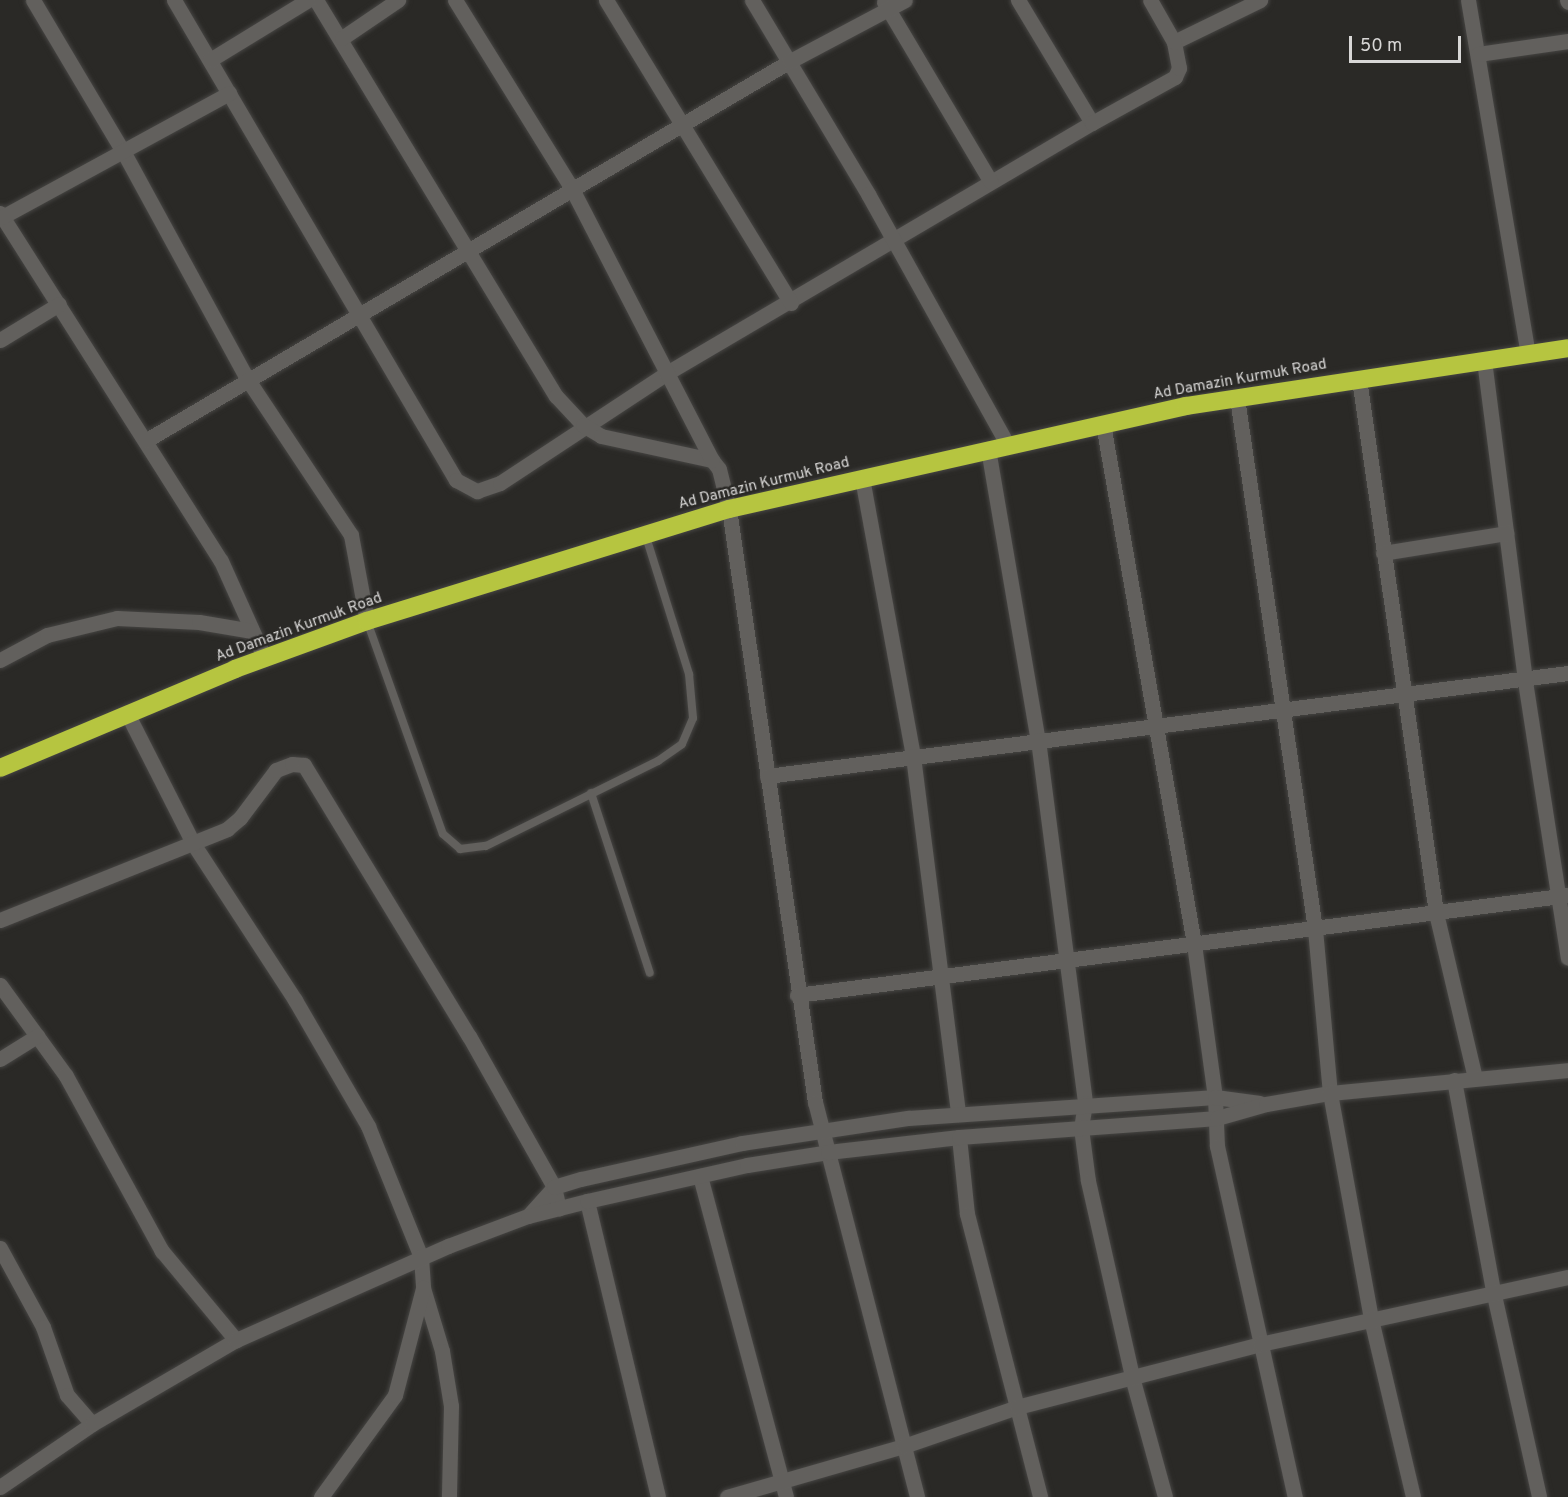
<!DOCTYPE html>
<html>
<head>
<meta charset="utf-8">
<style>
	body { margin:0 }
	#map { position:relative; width:1568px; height:1497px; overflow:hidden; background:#2a2926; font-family:Overpass,sans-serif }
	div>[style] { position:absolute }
	.roads { filter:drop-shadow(0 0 2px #464543) drop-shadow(0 0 2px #464543) }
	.lane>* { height:8px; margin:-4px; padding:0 4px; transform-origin:4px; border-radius:4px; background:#62605d }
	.street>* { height:15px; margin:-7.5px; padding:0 7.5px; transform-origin:7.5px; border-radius:7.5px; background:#62605d }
	.secondary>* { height:15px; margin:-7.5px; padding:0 7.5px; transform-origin:7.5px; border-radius:7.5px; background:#62605d }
	.highway>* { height:18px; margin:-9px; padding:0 9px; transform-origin:9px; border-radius:9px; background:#b6c540 }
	span { translate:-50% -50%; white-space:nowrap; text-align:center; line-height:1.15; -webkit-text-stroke:5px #2a2926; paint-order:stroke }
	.street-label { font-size:15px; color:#d8d7d6 }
	.scale { position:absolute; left:1349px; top:36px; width:112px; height:27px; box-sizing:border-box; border:3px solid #d8d7d6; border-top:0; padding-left:8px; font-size:18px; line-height:21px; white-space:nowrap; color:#d8d7d6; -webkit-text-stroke:4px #2a2926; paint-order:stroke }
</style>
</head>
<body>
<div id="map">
	<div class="roads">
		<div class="lane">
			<div style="left:367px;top:621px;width:226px;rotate:70.4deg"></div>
			<div style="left:443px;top:834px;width:23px;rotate:41deg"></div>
			<div style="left:460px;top:849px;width:26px;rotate:-7deg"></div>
			<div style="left:486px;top:846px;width:192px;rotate:-26.3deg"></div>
			<div style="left:658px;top:761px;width:29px;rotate:-35deg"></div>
			<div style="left:682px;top:744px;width:28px;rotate:-67deg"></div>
			<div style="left:693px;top:718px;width:44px;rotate:-95.2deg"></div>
			<div style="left:689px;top:674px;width:147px;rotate:-107.4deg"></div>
			<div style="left:591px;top:793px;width:189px;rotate:71.9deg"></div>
		</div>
		<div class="street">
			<div style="left:33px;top:0;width:178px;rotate:59.3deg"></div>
			<div style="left:124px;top:153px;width:259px;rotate:61.4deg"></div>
			<div style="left:248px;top:380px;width:186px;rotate:56.4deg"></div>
			<div style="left:351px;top:535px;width:87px;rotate:79.5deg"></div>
			<div style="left:174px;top:0;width:557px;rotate:59.57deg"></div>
			<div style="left:456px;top:480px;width:24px;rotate:28deg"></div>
			<div style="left:477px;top:491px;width:24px;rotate:-19deg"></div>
			<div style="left:500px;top:483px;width:200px;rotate:-33.4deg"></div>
			<div style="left:667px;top:373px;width:493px;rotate:-30.5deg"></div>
			<div style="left:1092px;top:123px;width:144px;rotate:-121deg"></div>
			<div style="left:316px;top:0;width:463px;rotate:58.8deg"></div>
			<div style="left:556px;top:396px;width:40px;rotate:47deg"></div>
			<div style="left:583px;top:425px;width:21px;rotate:31deg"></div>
			<div style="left:601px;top:436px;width:114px;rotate:12.2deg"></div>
			<div style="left:712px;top:460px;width:11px;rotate:52deg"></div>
			<div style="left:719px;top:469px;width:41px;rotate:76deg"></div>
			<div style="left:729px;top:509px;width:599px;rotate:81.75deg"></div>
			<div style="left:815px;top:1102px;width:408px;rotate:75.5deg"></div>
			<div style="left:455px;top:0;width:222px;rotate:58.2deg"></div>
			<div style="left:572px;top:189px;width:305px;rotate:62.7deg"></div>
			<div style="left:606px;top:0;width:355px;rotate:58.6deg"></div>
			<div style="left:752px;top:0;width:226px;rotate:59.1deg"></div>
			<div style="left:868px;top:194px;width:286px;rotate:60.9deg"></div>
			<div style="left:1468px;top:0;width:359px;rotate:80.4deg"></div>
			<div style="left:1567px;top:0;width:2px;rotate:63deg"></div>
			<div style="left:884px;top:2px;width:209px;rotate:59.3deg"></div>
			<div style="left:342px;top:38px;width:68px;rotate:-34.2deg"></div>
			<div style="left:1174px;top:42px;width:96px;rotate:-26deg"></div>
			<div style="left:1478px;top:54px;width:91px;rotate:-8.2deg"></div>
			<div style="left:210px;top:60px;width:115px;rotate:-31.5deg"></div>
			<div style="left:1092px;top:123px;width:95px;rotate:-29deg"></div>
			<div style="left:1175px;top:77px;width:10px;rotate:-66deg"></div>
			<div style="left:1179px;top:68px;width:26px;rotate:-101deg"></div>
			<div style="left:1174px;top:42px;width:48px;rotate:-119.7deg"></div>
			<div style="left:0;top:213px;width:412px;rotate:57.6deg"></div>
			<div style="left:221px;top:561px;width:107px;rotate:65.8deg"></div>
			<div style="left:2px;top:217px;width:259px;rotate:-28.6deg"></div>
			<div style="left:0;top:340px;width:69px;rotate:-31.4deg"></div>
			<div style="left:1484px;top:360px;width:324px;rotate:82.7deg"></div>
			<div style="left:1525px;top:681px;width:280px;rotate:81.2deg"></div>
			<div style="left:1359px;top:379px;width:540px;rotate:81.79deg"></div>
			<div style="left:1436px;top:913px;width:170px;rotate:76.7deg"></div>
			<div style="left:1237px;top:398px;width:537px;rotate:81.64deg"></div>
			<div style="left:1315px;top:929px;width:165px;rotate:84.8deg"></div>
			<div style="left:1330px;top:1093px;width:230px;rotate:79.7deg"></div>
			<div style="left:1371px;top:1319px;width:183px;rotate:76.7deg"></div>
			<div style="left:1103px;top:424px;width:528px;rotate:80.07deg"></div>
			<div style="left:1194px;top:944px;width:154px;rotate:82.2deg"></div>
			<div style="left:1215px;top:1097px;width:49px;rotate:87.7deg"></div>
			<div style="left:1217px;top:1146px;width:360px;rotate:77.5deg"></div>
			<div style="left:145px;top:441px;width:749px;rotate:-30.5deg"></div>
			<div style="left:790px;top:61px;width:130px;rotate:-27.9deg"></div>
			<div style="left:988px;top:449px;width:295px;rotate:80.3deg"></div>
			<div style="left:1038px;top:740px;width:366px;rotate:82.6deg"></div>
			<div style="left:1085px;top:1103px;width:25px;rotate:99deg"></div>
			<div style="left:1081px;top:1128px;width:53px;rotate:82.5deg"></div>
			<div style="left:1088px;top:1181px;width:201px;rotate:77.3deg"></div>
			<div style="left:1132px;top:1377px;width:124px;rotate:74.6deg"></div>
			<div style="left:862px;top:478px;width:283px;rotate:79.6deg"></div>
			<div style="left:913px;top:756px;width:361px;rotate:82.8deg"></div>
			<div style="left:1383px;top:553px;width:125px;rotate:-9.2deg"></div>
			<div style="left:0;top:660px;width:53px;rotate:-28deg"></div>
			<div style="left:47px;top:635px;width:72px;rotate:-13.7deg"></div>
			<div style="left:117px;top:618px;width:82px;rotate:2.8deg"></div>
			<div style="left:199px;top:622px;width:54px;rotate:9.6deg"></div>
			<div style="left:127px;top:713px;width:148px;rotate:63.1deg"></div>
			<div style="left:194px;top:845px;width:185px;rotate:56.9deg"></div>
			<div style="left:295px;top:1000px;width:146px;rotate:59.9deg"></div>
			<div style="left:368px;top:1126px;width:141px;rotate:68deg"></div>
			<div style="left:421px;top:1257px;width:31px;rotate:86deg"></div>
			<div style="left:423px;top:1288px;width:66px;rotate:73.2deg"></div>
			<div style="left:442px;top:1351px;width:56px;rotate:80.7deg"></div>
			<div style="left:451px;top:1406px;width:91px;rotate:91.3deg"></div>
			<div style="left:767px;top:776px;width:808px;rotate:-7.33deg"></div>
			<div style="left:0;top:920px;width:245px;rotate:-21.8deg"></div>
			<div style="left:227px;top:829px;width:17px;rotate:-40deg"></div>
			<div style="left:240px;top:818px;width:60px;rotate:-53.1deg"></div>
			<div style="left:276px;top:770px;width:17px;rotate:-21deg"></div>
			<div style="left:292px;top:764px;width:12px;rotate:5deg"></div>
			<div style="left:304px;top:765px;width:317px;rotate:58.7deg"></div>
			<div style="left:469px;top:1036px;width:173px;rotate:60.6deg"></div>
			<div style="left:554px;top:1187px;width:22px;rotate:77deg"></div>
			<div style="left:0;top:985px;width:112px;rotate:54deg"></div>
			<div style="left:66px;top:1076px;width:200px;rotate:61.3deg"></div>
			<div style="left:162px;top:1251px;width:116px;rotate:50.3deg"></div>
			<div style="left:797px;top:995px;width:777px;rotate:-7.39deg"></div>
			<div style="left:0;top:1059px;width:44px;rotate:-31.9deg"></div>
			<div style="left:1454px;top:1080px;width:219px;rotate:79.5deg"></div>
			<div style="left:1494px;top:1295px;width:207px;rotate:77.4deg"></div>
			<div style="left:959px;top:1137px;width:77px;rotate:84.1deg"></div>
			<div style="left:967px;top:1214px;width:292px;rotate:75.5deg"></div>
			<div style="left:700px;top:1176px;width:332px;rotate:75deg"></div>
			<div style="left:587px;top:1201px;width:304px;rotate:76.5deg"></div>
			<div style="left:0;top:1248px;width:90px;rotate:61.4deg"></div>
			<div style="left:43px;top:1327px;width:72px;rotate:70.6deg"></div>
			<div style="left:67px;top:1395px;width:38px;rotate:49deg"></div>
			<div style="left:321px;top:1497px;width:126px;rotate:-54deg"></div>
			<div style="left:395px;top:1395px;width:111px;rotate:-75.3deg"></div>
			<div style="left:727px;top:1497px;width:184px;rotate:-16.1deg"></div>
			<div style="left:904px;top:1446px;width:120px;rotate:-19deg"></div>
			<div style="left:1017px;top:1407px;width:251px;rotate:-14.5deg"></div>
			<div style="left:1260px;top:1344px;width:315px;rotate:-12.3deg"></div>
		</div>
		<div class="secondary">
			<div style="left:528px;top:1216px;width:39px;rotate:-48deg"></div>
			<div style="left:554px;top:1187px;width:28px;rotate:-17deg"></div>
			<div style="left:581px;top:1179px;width:165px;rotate:-12.6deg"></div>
			<div style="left:742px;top:1143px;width:168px;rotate:-8.6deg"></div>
			<div style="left:908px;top:1118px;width:308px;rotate:-3.9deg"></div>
			<div style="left:1215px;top:1097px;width:45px;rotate:7.6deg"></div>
			<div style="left:0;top:1487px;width:112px;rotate:-34.4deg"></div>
			<div style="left:92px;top:1424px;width:167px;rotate:-30.3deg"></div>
			<div style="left:236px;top:1340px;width:232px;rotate:-23.9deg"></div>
			<div style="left:448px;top:1246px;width:85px;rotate:-20.6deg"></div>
			<div style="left:528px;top:1216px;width:61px;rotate:-14.3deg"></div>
			<div style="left:587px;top:1201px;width:164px;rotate:-12.7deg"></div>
			<div style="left:747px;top:1165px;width:82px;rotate:-9.1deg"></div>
			<div style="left:828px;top:1152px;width:132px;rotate:-6.5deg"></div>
			<div style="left:959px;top:1137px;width:259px;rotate:-4.2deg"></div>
			<div style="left:1217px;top:1118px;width:51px;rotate:-15.9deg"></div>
			<div style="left:1266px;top:1104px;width:65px;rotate:-9.8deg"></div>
			<div style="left:1330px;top:1093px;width:239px;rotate:-5.5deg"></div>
		</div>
		<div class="highway">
			<div style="left:0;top:768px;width:255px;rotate:-22.8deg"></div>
			<div style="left:235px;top:669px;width:140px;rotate:-20deg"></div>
			<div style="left:367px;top:621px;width:379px;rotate:-17.2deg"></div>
			<div style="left:729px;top:509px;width:468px;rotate:-12.7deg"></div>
			<div style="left:1186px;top:406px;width:386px;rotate:-8.6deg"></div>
		</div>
	</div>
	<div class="street-label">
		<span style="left:1240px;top:380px;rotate:-10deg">Ad Damazin Kurmuk Road</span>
		<span style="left:764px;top:484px;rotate:-14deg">Ad Damazin Kurmuk Road</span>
		<span style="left:299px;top:628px;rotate:-20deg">Ad Damazin Kurmuk Road</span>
	</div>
	<div class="scale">50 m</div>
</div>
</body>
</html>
